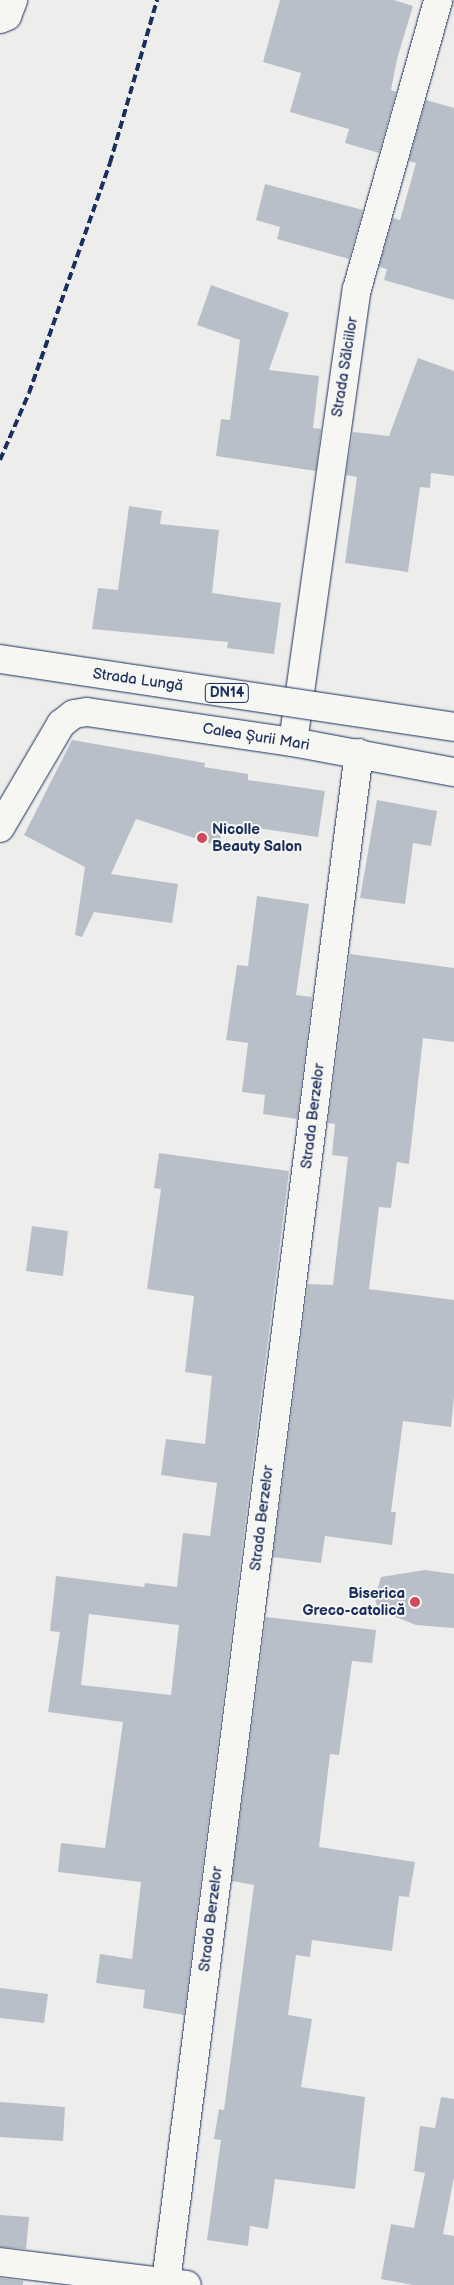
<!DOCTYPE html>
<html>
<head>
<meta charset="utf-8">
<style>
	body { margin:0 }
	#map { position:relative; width:454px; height:2285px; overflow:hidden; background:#edeeec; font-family:"Balsamiq Sans",sans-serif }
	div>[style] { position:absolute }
	.building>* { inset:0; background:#b9bfc8 }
	.roads { filter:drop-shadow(0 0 1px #1b2f5e) drop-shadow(0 0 1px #1b2f5e) }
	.street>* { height:28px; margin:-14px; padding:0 14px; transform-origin:14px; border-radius:14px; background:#f6f6f2 }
	.rail>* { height:4px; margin-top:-2px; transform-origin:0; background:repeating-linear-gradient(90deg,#1b2f5e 0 8px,transparent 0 12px) }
	.bridges { filter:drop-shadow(0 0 1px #1b2f5e) drop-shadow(0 0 1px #1b2f5e) }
	.primary-bridge>* { height:28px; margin:-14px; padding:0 14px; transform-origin:14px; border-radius:14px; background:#f6f6f2 }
	.dots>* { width:14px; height:14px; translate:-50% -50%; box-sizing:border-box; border:2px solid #f6f6f2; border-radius:50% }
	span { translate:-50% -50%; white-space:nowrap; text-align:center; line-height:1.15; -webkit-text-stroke:4px #f6f6f2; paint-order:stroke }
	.shield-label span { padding:1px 4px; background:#f6f6f2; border:1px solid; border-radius:4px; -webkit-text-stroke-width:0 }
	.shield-label { font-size:14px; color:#1b2f5e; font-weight:700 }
	.street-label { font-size:15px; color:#1b2f5e }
	.poi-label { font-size:15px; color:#1b2f5e; font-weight:700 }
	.left { translate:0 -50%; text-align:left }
	.right { translate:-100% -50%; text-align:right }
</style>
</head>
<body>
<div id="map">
	<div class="building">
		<div style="clip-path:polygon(280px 0,394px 0,413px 6px,397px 59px,391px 90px,396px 92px,379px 153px,345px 143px,349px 129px,290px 112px,301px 73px,263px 62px)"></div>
		<div style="clip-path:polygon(426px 100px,454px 108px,454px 300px,384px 280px,387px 269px,379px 267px,393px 218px,400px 220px,416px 163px,409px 161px)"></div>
		<div style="clip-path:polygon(265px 184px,363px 210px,349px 259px,277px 239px,280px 227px,256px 220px)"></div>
		<div style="clip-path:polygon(211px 285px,289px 313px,269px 370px,319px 376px,313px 428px,321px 429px,316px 471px,216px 456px,221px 419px,230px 420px,240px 340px,197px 325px)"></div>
		<div style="clip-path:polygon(418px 358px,454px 371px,454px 476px,431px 473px,430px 488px,420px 487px,408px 572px,345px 563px,357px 477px,346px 475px,353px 432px,389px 436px)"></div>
		<div style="clip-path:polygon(129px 506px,162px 511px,160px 524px,219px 530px,212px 593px,281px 603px,274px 654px,227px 648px,228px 642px,92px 629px,98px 588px,118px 590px)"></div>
		<div style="clip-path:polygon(72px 740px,205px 763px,204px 767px,248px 774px,248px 780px,325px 791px,318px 837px,223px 823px,219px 846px,136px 819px,111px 874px,178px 884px,172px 923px,94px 912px,82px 937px,75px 935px,85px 867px,24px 835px)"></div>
		<div style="clip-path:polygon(377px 800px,437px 811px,431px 846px,413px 843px,405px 904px,360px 898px)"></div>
		<div style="clip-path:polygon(257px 896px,309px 904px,296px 995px,312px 997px,297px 1119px,263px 1114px,265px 1095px,242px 1092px,248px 1043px,226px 1040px,237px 965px,248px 966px)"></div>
		<div style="clip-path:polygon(350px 954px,454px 968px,454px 1042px,423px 1038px,409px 1164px,397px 1162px,391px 1208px,379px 1207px,369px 1289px,454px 1300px,454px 1397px,451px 1427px,403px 1421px,391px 1512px,396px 1512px,392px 1545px,325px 1536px,321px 1563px,273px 1557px,308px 1284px,333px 1285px,348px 1157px,332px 1155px,335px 1124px,328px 1123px)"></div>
		<div style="clip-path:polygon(evenodd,159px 1153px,289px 1171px,184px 2015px,143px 2008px,145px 1990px,96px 1983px,100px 1954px,132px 1959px,141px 1882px,58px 1872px,61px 1843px,105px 1848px,123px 1722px,48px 1712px,60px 1632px,50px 1631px,56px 1576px,144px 1587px,145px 1583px,177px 1587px,183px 1533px,210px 1536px,217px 1483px,161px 1475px,166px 1439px,205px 1444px,212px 1376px,185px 1372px,194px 1296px,147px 1289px,161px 1189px,154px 1188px,159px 1153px,89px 1614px,179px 1625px,171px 1695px,81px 1685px,89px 1614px)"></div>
		<div style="clip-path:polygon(32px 1226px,68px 1231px,63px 1276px,26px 1271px)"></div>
		<div style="clip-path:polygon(425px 1570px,454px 1574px,454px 1628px,416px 1625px,378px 1610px,375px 1598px,381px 1577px)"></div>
		<div style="clip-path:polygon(266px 1617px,376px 1630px,372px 1663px,352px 1661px,339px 1755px,330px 1754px,319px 1847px,415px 1862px,409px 1897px,399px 1896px,392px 1951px,312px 1940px,310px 1957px,296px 1955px,288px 2015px,312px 2019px,301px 2087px,365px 2097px,355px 2189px,275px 2179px,268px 2229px,250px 2226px,248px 2246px,207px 2240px,221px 2140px,214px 2139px,219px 2109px,224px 2110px,254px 1885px,232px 1881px)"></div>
		<div style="clip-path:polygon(0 1988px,48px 1994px,44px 2023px,0 2018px)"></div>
		<div style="clip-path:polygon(441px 2097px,454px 2099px,454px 2177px,443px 2234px,454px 2236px,454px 2285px,413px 2285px,381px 2279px,391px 2224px,414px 2228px,425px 2173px,414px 2171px,420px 2126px,435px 2128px)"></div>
		<div style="clip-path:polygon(0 2102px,65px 2107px,63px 2141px,0 2137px)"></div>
		<div style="clip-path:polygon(0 2215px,29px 2217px,26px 2249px,0 2247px)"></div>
		<div style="clip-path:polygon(0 2278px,23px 2281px,23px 2285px,0 2285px)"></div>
	</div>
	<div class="roads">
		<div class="street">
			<div style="left:0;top:19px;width:8px;rotate:-23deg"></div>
			<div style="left:7px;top:16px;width:17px;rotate:-69deg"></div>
			<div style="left:293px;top:742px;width:457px;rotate:-82deg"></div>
			<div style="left:357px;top:289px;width:300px;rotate:-74.3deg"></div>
			<div style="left:0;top:828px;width:121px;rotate:-59.6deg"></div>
			<div style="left:61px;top:724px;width:16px;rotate:-38deg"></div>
			<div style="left:74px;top:714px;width:13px;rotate:-9deg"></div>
			<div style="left:87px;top:712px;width:208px;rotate:8.3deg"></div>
			<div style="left:293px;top:742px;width:164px;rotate:10.6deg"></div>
			<div style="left:0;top:2262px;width:188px;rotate:7deg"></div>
			<div style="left:166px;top:2282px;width:1541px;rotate:-82.81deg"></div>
		</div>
	</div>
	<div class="rail">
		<div style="left:0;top:460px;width:73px;rotate:-66.6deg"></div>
		<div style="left:29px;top:393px;width:244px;rotate:-70.6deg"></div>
		<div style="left:110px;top:163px;width:170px;rotate:-73.9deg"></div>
	</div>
	<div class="bridges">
		<div class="primary-bridge">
			<div style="left:0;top:659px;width:459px;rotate:8.5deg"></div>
		</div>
	</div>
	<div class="dots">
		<div style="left:202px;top:838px;background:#d1495b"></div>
		<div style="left:415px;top:1602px;background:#d1495b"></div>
	</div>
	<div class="shield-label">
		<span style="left:227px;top:693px">DN14</span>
	</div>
	<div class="street-label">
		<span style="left:345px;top:367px;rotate:-81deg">Strada Sălciilor</span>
		<span style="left:138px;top:680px;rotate:8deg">Strada Lungă</span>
		<span style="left:256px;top:737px;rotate:9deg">Calea Șurii Mari</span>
		<span style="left:313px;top:1116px;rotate:-83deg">Strada Berzelor</span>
		<span style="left:262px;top:1518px;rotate:-83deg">Strada Berzelor</span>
		<span style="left:211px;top:1919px;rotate:-83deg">Strada Berzelor</span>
	</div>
	<div class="poi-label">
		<span class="left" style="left:212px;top:838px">Nicolle<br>Beauty Salon</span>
		<span class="right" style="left:405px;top:1602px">Biserica<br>Greco-catolică</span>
	</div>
</div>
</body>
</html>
